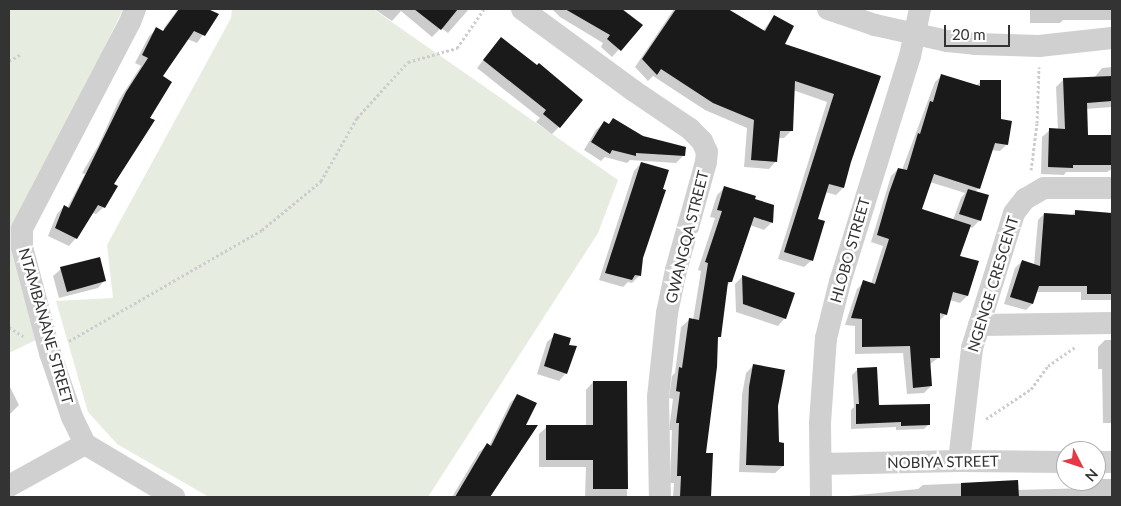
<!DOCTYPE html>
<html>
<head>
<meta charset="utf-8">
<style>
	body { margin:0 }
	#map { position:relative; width:1121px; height:506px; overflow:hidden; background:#fff; font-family:Lato,sans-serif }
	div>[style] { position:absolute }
	.green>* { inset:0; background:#e6ecdf }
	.shadow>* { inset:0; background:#0003 }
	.building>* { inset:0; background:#1a1a1a }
	.path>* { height:3px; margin-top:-1.5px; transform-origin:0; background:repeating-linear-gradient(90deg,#cdcdcd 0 2.5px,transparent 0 5px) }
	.minor>* { height:22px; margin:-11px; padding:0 11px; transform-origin:11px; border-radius:11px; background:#d0d0d0 }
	span { translate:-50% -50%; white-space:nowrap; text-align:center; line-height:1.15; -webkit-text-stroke:5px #fff; paint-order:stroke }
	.street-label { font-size:15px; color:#333 }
	.frame { position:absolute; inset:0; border:10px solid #333; pointer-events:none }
	.north { position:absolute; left:1056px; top:441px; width:50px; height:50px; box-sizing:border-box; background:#fff; border:1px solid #adadad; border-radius:50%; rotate:131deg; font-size:14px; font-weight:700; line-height:20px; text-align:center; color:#333 }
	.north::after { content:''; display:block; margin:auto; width:18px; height:22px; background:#e63946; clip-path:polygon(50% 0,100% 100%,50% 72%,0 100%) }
	.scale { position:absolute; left:944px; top:25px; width:66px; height:22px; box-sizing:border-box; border:2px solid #333; border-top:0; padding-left:6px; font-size:15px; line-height:18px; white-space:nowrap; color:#333; -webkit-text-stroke:4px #fff; paint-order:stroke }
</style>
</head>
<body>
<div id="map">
	<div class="green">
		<div style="clip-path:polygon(9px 9px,123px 9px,13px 239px,40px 338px,9px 353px)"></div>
		<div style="clip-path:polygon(232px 9px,373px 9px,618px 180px,598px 233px,428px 497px,209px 497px,117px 444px,88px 412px,56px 301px,113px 298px,107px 245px,231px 18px)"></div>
	</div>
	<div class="shadow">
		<div style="clip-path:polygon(178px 9px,205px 9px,217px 15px,197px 43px,187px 39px,162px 77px,148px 118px,112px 184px,104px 207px,96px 214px,92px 213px,76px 238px,69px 246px,48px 236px,57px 214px,64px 206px,67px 208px,85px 174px,82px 173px,98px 146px,119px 100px,141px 66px,135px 63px,149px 36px,157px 29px,164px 33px,164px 28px)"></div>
		<div style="clip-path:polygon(374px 9px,469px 9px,448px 33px,441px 28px,432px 37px,401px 11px,392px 21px)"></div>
		<div style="clip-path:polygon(552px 9px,620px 9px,641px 25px,612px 57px,601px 47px,603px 43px,560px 17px)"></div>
		<div style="clip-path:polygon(674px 9px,728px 9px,763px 31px,774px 16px,783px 44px,879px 77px,850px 162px,843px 188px,836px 195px,825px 192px,817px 220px,812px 260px,804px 267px,778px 259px,827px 102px,793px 90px,791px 131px,784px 138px,778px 138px,776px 161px,769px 169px,744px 167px,747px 128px,705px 110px,653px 76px,648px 81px,635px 67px)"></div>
		<div style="clip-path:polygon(1030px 9px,1112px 9px,1112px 20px,1063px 20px,1060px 23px,1030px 23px)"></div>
		<div style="clip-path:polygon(501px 38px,559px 127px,552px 134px,536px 122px,540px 118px,477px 68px)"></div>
		<div style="clip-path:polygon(1112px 67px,1112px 107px,1085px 109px,1086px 136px,1112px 136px,1112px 169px,1107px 172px,1066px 172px,1064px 175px,1041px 174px,1042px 137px,1050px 130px,1058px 130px,1056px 87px,1064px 79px,1094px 78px,1102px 68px)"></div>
		<div style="clip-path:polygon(evenodd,942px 75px,976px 86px,981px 81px,999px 120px,1007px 144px,1000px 151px,991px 150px,979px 188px,975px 192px,980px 220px,972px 228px,970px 227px,959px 257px,967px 296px,960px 303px,950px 300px,946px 314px,939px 321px,938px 358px,929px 365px,931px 386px,924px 393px,907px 394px,903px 353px,855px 354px,855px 326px,845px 325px,857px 289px,864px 282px,871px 284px,883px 246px,871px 242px,891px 176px,898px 169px,902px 170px,935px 82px,942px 75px,930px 182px,965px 193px,961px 198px,953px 220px,921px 209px,930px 182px)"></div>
		<div style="clip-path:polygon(614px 119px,643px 137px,684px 155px,676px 163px,630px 160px,627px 163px,605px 157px,601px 161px,584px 150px,596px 130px,604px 123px,608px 125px)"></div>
		<div style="clip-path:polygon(641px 163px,662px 190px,642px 258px,640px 275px,632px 283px,628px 282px,623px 287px,599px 280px,634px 171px)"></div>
		<div style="clip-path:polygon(724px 188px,753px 200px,772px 222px,764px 230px,750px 225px,731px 281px,726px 287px,719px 336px,717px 339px,704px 454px,712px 454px,710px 497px,673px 497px,674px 483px,670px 483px,672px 430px,669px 430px,673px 399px,669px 398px,672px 376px,675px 373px,681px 327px,689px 320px,693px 320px,701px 271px,698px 270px,715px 218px,710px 217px,717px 195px)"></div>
		<div style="clip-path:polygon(1076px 211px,1112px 214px,1112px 300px,1081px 300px,1081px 292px,1036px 292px,1032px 304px,1026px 310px,1004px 304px,1015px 268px,1022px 261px,1034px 265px,1038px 220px,1044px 214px,1071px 216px)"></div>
		<div style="clip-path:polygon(61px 269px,105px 280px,98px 288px,59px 298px,53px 276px)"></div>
		<div style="clip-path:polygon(742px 277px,785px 318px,778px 326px,736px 312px,735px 284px)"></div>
		<div style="clip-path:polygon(555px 335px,566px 373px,559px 381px,537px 374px,547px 342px)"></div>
		<div style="clip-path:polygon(1105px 340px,1112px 340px,1112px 423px,1103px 423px,1102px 369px,1098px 369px,1098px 347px)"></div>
		<div style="clip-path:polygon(754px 365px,776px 406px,777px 444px,783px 466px,775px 473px,739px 472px,742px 395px,746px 373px)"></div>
		<div style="clip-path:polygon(858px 369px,878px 407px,929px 424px,924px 429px,896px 430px,896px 427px,851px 429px,851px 410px,854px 407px,852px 375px)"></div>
		<div style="clip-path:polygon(593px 382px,626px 382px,627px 497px,585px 497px,586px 467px,539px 467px,539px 434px,547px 427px,586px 426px,586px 390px)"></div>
		<div style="clip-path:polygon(9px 385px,19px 405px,9px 415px)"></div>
		<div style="clip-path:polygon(518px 395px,524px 427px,535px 427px,490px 497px,452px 497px,479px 452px,487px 445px,489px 446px,510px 403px)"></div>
		<div style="clip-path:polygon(1099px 479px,1112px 479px,1112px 497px,839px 497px,918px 489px,923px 485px,1017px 481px,1017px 490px,1090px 488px)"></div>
	</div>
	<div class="building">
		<div style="clip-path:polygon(179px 9px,208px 9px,219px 14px,205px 36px,194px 31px,163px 76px,172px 82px,150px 118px,155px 120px,114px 184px,118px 186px,105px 208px,98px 205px,77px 239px,55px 228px,64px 205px,69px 208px,126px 92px,148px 58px,142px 55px,156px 27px,163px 31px)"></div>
		<div style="clip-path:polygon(414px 9px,458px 9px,441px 30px)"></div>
		<div style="clip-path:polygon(565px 9px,622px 9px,643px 25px,621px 51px,607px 39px,610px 35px)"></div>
		<div style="clip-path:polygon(676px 9px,728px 9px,765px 31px,774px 15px,794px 26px,785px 44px,881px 76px,851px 162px,844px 188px,829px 184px,818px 219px,825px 221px,813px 261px,784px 252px,834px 94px,795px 81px,793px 131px,780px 131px,777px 162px,751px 160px,754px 120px,713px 103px,661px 69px,657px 75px,642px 59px)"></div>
		<div style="clip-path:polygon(501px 37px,537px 65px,539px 63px,583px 100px,560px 128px,543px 114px,546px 110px,483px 60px)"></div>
		<div style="clip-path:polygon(941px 74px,980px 86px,980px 80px,1001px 80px,1001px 119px,1012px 121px,1008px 145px,995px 143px,980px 189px,934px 174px,922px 209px,971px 225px,960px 256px,979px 261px,968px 296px,953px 292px,947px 315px,940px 313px,940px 358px,930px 358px,932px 386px,913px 388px,910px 346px,862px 347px,862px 319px,851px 318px,863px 280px,875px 284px,889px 239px,877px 235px,889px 193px,898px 168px,907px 170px,918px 133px,920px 134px,930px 101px,933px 102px)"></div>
		<div style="clip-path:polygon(1112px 76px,1112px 101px,1087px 103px,1088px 135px,1112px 135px,1112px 165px,1073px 165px,1073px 168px,1048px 167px,1049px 128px,1065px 129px,1063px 78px)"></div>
		<div style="clip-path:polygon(613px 118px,643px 136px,686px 147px,685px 156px,636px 153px,636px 156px,612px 150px,610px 154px,591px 142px,604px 121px,609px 124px)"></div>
		<div style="clip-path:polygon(641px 162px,669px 170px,663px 189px,666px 190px,643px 258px,641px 276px,635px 275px,632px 280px,605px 273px)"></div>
		<div style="clip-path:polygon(724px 186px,756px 196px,755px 199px,774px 205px,773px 223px,754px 217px,732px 282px,728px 282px,721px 337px,718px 337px,717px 367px,706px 453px,713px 453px,711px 497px,680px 497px,681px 476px,677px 476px,679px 423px,676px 423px,680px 392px,676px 391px,679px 367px,682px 368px,689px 318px,699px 320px,708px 263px,705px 262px,722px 211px,717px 210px)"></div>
		<div style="clip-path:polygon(968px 189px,989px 195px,981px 221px,959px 214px)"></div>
		<div style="clip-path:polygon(1075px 210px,1112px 213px,1112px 294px,1087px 294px,1087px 286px,1039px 286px,1033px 304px,1010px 297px,1022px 260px,1040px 266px,1044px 213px,1075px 215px)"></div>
		<div style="clip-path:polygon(100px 257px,106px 281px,67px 292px,60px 267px)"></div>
		<div style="clip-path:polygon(742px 275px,795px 293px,786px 319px,743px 304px)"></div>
		<div style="clip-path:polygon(554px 333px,571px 338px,569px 345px,577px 346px,567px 374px,544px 366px)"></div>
		<div style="clip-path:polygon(753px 364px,785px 370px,778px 406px,779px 442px,784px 443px,784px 466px,746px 465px,749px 387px)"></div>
		<div style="clip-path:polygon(877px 367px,879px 405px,930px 404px,930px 425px,901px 426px,901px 422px,856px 424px,856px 404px,859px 404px,857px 368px)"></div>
		<div style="clip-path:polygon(593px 381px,627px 381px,628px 489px,593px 489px,593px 460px,546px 460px,546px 425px,593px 425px)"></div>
		<div style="clip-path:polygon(517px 394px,537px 403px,526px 425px,538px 425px,490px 497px,455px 497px,487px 443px,491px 446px)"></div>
		<div style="clip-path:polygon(1018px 480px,1019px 497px,961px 497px,961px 483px)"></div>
	</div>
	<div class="path">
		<div style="left:9px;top:61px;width:14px;rotate:-30deg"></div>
		<div style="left:1031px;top:170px;width:47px;rotate:-82.7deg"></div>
		<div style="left:1037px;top:123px;width:56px;rotate:-88deg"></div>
		<div style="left:9px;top:327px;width:17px;rotate:33deg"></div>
		<div style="left:69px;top:341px;width:223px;rotate:-29.9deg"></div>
		<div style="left:262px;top:230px;width:77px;rotate:-39.7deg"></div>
		<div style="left:321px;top:181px;width:73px;rotate:-60.3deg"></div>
		<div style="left:357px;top:118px;width:76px;rotate:-47.7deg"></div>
		<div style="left:408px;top:62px;width:51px;rotate:-15.9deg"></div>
		<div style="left:457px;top:48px;width:47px;rotate:-55.3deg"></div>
		<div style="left:986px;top:419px;width:54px;rotate:-33.7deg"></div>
		<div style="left:1031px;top:389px;width:29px;rotate:-54deg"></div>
		<div style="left:1048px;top:366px;width:33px;rotate:-35deg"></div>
	</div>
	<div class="minor">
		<div style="left:135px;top:9px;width:14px;rotate:111deg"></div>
		<div style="left:130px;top:22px;width:233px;rotate:117.6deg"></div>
		<div style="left:22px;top:229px;width:18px;rotate:90deg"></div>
		<div style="left:22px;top:247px;width:110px;rotate:75.2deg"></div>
		<div style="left:50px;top:353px;width:68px;rotate:71deg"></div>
		<div style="left:72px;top:417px;width:30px;rotate:64deg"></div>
		<div style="left:85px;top:444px;width:104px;rotate:30.8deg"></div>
		<div style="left:522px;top:9px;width:139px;rotate:36.2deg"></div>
		<div style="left:634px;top:91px;width:68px;rotate:34.2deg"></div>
		<div style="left:690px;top:129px;width:17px;rotate:45deg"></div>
		<div style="left:702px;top:141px;width:12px;rotate:66deg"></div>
		<div style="left:707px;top:152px;width:10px;rotate:96deg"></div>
		<div style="left:706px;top:162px;width:112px;rotate:105.5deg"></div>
		<div style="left:676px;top:270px;width:44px;rotate:101.8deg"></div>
		<div style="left:667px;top:313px;width:84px;rotate:96.1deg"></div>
		<div style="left:658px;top:397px;width:100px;rotate:88.9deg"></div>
		<div style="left:828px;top:9px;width:50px;rotate:18.8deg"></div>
		<div style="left:875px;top:25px;width:74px;rotate:12.5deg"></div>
		<div style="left:947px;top:41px;width:28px;rotate:6deg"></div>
		<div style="left:975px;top:44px;width:64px;rotate:1.8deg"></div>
		<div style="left:1039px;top:46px;width:73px;rotate:-6.3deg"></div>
		<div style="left:979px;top:325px;width:133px;rotate:-0.9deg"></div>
		<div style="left:959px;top:461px;width:114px;rotate:-83.4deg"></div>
		<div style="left:972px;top:348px;width:141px;rotate:-72.7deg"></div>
		<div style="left:1014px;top:213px;width:18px;rotate:-52deg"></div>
		<div style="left:1025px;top:199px;width:22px;rotate:-30deg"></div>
		<div style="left:1044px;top:188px;width:68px"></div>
		<div style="left:1096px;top:462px;width:16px"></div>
		<div style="left:821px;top:464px;width:138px;rotate:-1.2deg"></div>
		<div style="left:959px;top:461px;width:107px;rotate:0.5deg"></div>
		<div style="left:9px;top:486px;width:87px;rotate:-28.9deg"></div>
		<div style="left:821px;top:497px;width:74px;rotate:-90.8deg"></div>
		<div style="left:820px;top:423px;width:85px;rotate:-86deg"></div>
		<div style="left:826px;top:338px;width:58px;rotate:-76deg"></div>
		<div style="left:840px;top:282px;width:237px;rotate:-72.8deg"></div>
		<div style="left:910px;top:56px;width:48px;rotate:-78deg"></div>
	</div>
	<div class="street-label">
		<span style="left:687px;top:237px;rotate:-76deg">GWANGQA STREET</span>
		<span style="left:850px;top:250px;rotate:-74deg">HLOBO STREET</span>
		<span style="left:993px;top:284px;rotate:-73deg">NGENGE CRESCENT</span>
		<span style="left:46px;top:326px;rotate:74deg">NTAMBANANE STREET</span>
		<span style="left:943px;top:462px;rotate:-1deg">NOBIYA STREET</span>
	</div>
	<div class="frame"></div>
	<div class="north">N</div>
	<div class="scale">20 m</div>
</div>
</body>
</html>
